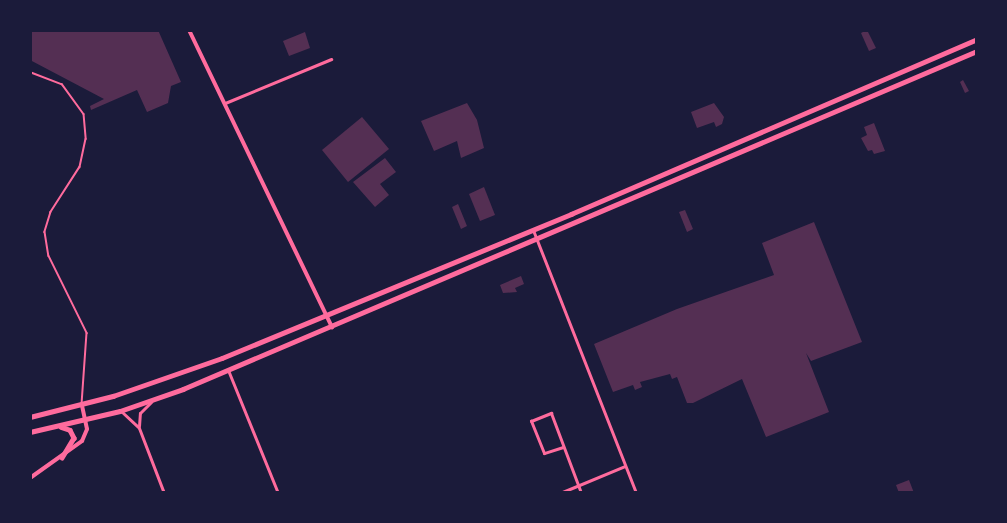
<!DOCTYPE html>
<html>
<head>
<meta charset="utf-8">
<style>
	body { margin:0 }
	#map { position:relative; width:1007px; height:523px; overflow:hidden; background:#1b1b3a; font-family:"Fira Sans Condensed",sans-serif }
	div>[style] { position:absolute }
	.building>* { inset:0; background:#542f53 }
	.service>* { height:1.5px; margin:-0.75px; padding:0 0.75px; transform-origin:0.75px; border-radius:0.75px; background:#ff6b9d }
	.minor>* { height:3px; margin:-1.5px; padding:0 1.5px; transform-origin:1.5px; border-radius:1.5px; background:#ff6b9d }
	.tertiary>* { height:4px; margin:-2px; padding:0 2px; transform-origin:2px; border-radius:2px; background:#ff6b9d }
	.primary>* { height:4.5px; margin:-2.25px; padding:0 2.25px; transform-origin:2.25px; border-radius:2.25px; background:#ff6b9d }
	span { translate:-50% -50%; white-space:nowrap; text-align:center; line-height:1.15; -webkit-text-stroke:4.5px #1b1b3a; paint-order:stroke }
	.frame { position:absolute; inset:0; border:32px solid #1b1b3a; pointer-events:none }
</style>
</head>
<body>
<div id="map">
	<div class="building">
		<div style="clip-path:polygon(30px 30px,158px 30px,181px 82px,171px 86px,168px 103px,147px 112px,137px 90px,91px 110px,90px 106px,104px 99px,30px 60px)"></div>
		<div style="clip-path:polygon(867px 30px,876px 48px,869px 51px,861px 33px)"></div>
		<div style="clip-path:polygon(305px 32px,310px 48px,289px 56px,283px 41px)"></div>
		<div style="clip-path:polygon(963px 80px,969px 91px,965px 93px,960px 82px)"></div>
		<div style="clip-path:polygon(467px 103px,477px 120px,484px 148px,461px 158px,457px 141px,434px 151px,421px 121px)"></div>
		<div style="clip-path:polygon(714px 103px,724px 117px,722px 124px,716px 127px,714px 122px,697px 128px,691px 112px)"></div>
		<div style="clip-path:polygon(362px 117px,389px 149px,348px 182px,322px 150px)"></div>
		<div style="clip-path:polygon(874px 123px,885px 151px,874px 154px,872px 150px,868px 151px,861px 138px,867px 135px,864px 127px)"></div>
		<div style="clip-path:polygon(385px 158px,396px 172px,380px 184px,389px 195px,375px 207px,353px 182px)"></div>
		<div style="clip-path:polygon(484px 187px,495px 215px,480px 221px,469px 194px)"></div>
		<div style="clip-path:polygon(458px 204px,467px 226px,461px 229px,452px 207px)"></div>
		<div style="clip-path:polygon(685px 210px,693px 229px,687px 232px,679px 212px)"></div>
		<div style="clip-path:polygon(814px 222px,862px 342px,811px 361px,806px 353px,829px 412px,766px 437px,742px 379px,693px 403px,687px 403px,677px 377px,672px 379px,670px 374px,640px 382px,642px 387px,635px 390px,633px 385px,613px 392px,594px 344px,677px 309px,774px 275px,762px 243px)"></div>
		<div style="clip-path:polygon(521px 276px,524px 284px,515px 288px,517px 292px,503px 293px,500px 285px)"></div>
		<div style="clip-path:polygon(909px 480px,914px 493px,899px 493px,896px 485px)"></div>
	</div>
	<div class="service">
		<div style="left:30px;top:72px;width:34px;rotate:21deg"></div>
		<div style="left:62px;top:84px;width:37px;rotate:54deg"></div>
		<div style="left:84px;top:114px;width:25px;rotate:85deg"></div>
		<div style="left:86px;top:139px;width:29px;rotate:102deg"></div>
		<div style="left:80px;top:167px;width:54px;rotate:122.8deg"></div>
		<div style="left:51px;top:212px;width:21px;rotate:107deg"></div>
		<div style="left:45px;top:232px;width:24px;rotate:81deg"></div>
		<div style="left:49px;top:256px;width:86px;rotate:63.7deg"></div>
		<div style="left:87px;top:333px;width:71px;rotate:94deg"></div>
	</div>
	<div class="minor">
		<div style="left:225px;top:103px;width:115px;rotate:-22.5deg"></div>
		<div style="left:533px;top:230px;width:282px;rotate:68.6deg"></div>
		<div style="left:228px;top:370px;width:133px;rotate:67.9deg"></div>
		<div style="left:122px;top:412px;width:23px;rotate:43deg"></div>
		<div style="left:139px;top:428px;width:70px;rotate:69deg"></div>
		<div style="left:139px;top:426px;width:13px;rotate:-86deg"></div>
		<div style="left:140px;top:413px;width:16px;rotate:-45deg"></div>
		<div style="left:563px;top:447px;width:20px;rotate:162deg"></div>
		<div style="left:544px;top:453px;width:35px;rotate:-112deg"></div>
		<div style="left:531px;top:421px;width:22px;rotate:-22deg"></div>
		<div style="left:551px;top:413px;width:85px;rotate:69.4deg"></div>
		<div style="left:560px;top:493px;width:70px;rotate:-22.6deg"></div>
	</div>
	<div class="tertiary">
		<div style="left:189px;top:30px;width:330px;rotate:64.3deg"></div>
		<div style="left:30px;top:478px;width:64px;rotate:-35.4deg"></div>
		<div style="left:82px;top:441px;width:13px;rotate:-67deg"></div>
		<div style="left:87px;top:429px;width:25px;rotate:-102deg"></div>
	</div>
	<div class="primary">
		<div style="left:30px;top:417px;width:86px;rotate:-14.2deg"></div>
		<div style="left:113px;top:396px;width:115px;rotate:-19.2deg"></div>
		<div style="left:222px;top:358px;width:378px;rotate:-22.4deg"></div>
		<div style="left:571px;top:214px;width:442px;rotate:-23.3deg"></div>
		<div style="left:61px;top:427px;width:9px;rotate:18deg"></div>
		<div style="left:70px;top:430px;width:9px;rotate:63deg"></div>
		<div style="left:74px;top:438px;width:23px;rotate:121deg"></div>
		<div style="left:30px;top:432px;width:92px;rotate:-13.1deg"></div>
		<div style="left:120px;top:411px;width:67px;rotate:-19.2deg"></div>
		<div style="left:183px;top:389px;width:863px;rotate:-23.06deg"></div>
	</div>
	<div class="frame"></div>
</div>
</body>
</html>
